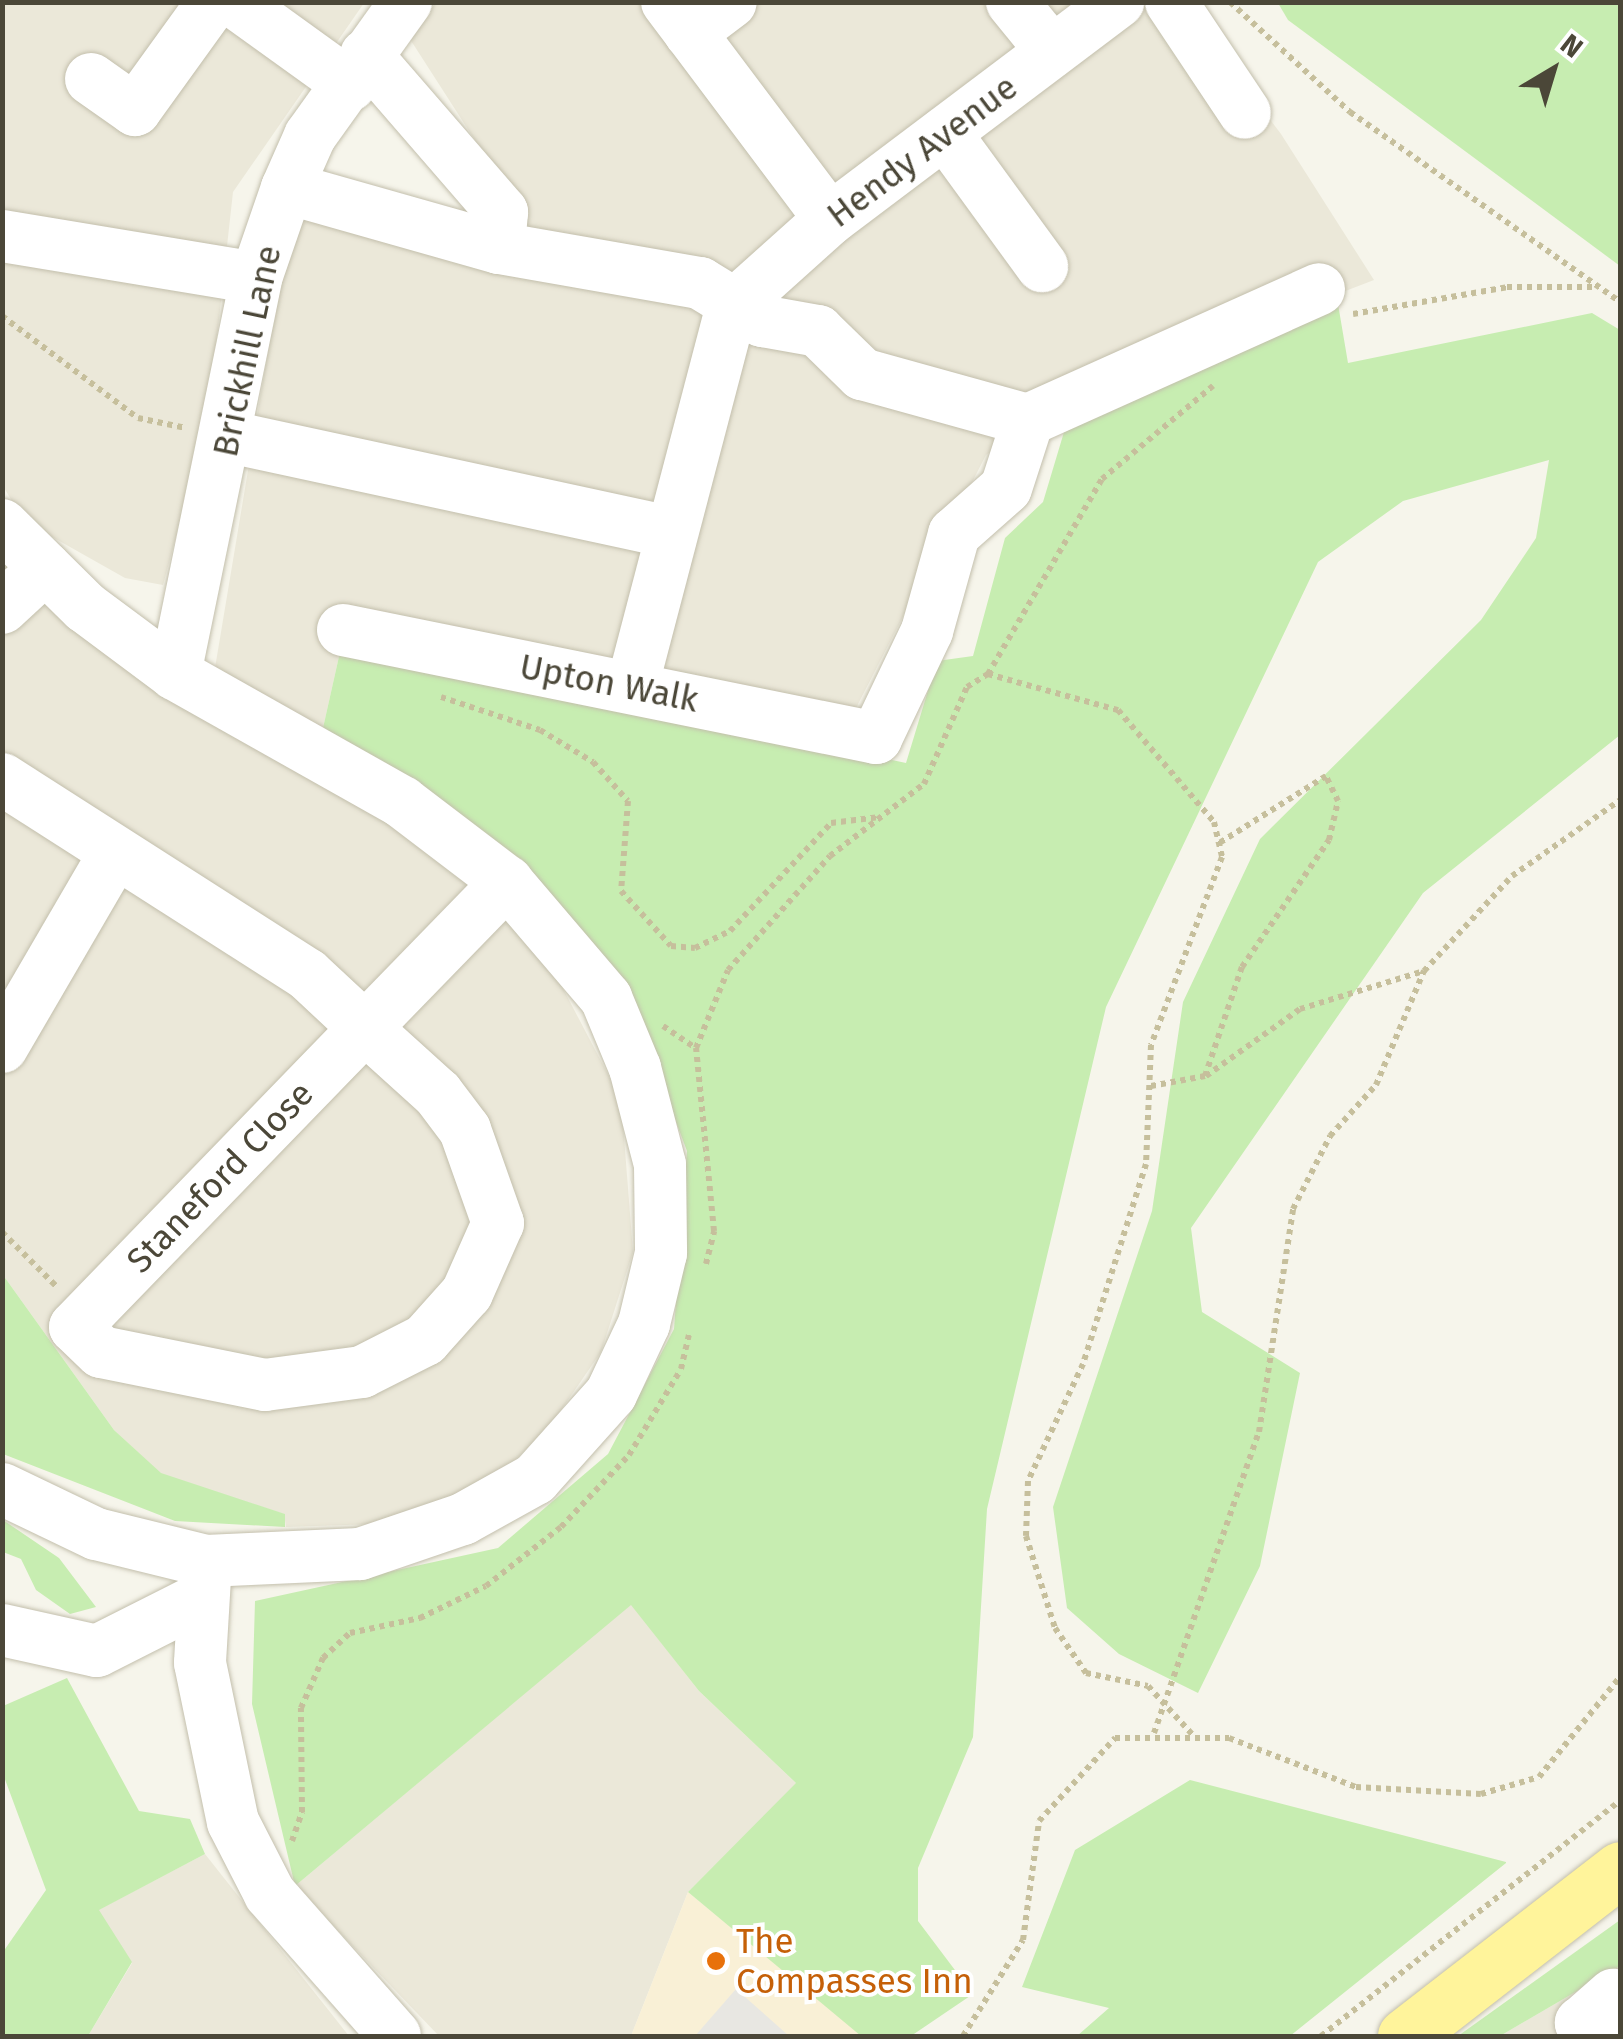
<!DOCTYPE html>
<html>
<head>
<meta charset="utf-8">
<style>
	body { margin:0 }
	#map { position:relative; width:1623px; height:2039px; overflow:hidden; background:#f6f5eb; font-family:"Fira Sans",sans-serif }
	div>[style] { position:absolute }
	.residential>* { inset:0; background:#ebe8d9 }
	.commercial>* { inset:0; background:#f9f0d6 }
	.green>* { inset:0; background:#c7edb1 }
	.parking>* { inset:0; background:#e8e7e2 }
	.path>* { height:6px; margin-top:-3px; transform-origin:0; background:repeating-linear-gradient(90deg,#c6bf9c 0 5px,transparent 0 10px) }
	.roads { filter:drop-shadow(0 0 2px #c3bfac) drop-shadow(0 0 2px #c3bfac) }
	.minor>* { height:52px; margin:-26px; padding:0 26px; transform-origin:26px; border-radius:26px; background:#fff }
	.major>* { height:55px; margin:-27.5px; padding:0 27.5px; transform-origin:27.5px; border-radius:27.5px; background:#fff49b }
	.dots>* { width:28px; height:28px; translate:-50% -50%; box-sizing:border-box; border:5px solid #fff; border-radius:50% }
	span { translate:-50% -50%; white-space:nowrap; text-align:center; line-height:1.15; -webkit-text-stroke:8px #fff; paint-order:stroke }
	.street-label { font-size:35px; color:#4b4738 }
	.food-label { font-size:35px; color:#c56008 }
	.left { translate:0 -50%; text-align:left }
	.frame { position:absolute; inset:0; border:5px solid #4b4738; pointer-events:none }
	.north { position:absolute; left:1503px; top:20px; width:100px; height:100px; -webkit-text-stroke:8px #fff; paint-order:stroke; rotate:38deg; font-size:28px; font-weight:700; line-height:40px; text-align:center; color:#4b4738 }
	.north::after { content:''; display:block; margin:auto; width:35px; height:45px; background:#4b4738; clip-path:polygon(50% 0,100% 100%,50% 72%,0 100%) }
</style>
</head>
<body>
<div id="map">
	<div class="residential">
		<div style="clip-path:polygon(3px 3px,364px 3px,233px 192px,208px 418px,163px 585px,125px 578px,24px 521px,3px 486px)"></div>
		<div style="clip-path:polygon(436px 3px,1190px 3px,1184px 7px,1281px 134px,1374px 280px,1064px 399px,986px 455px,838px 743px,342px 643px,323px 728px,215px 668px,291px 213px,523px 215px,408px 36px)"></div>
		<div style="clip-path:polygon(2px 538px,397px 812px,529px 924px,621px 1099px,633px 1252px,601px 1352px,548px 1429px,485px 1488px,405px 1523px,286px 1527px,284px 1514px,161px 1474px,114px 1430px,3px 1275px)"></div>
		<div style="clip-path:polygon(631px 1604px,699px 1691px,797px 1784px,688px 1892px,631px 2036px,439px 2036px,295px 1886px)"></div>
		<div style="clip-path:polygon(205px 1854px,349px 2036px,88px 2036px,132px 1963px,98px 1910px)"></div>
		<div style="clip-path:polygon(1620px 1966px,1620px 2036px,1500px 2036px)"></div>
	</div>
	<div class="commercial">
		<div style="clip-path:polygon(688px 1892px,863px 2036px,631px 2036px)"></div>
	</div>
	<div class="green">
		<div style="clip-path:polygon(1278px 3px,1620px 3px,1620px 266px,1288px 20px)"></div>
		<div style="clip-path:polygon(1338px 304px,1348px 363px,1592px 313px,1620px 330px,1620px 735px,1423px 893px,1191px 1228px,1202px 1312px,1300px 1373px,1260px 1566px,1198px 1693px,1119px 1654px,1067px 1608px,1053px 1507px,1152px 1211px,1183px 1002px,1260px 839px,1481px 620px,1536px 538px,1549px 460px,1403px 501px,1318px 562px,1106px 1007px,987px 1509px,973px 1737px,918px 1868px,918px 1921px,973px 1994px,911px 2036px,861px 2036px,688px 1892px,796px 1783px,699px 1691px,631px 1605px,295px 1886px,252px 1704px,255px 1601px,498px 1548px,608px 1454px,674px 1329px,687px 1151px,624px 984px,323px 728px,342px 643px,906px 763px,937px 661px,973px 656px,1005px 538px,1043px 502px,1064px 432px)"></div>
		<div style="clip-path:polygon(3px 1275px,114px 1430px,161px 1473px,285px 1514px,285px 1527px,175px 1521px,3px 1454px)"></div>
		<div style="clip-path:polygon(3px 1520px,59px 1558px,96px 1607px,70px 1614px,36px 1590px,21px 1559px,3px 1552px)"></div>
		<div style="clip-path:polygon(67px 1678px,139px 1811px,190px 1819px,205px 1854px,99px 1910px,132px 1962px,88px 2036px,3px 2036px,3px 1952px,46px 1890px,3px 1774px,3px 1706px)"></div>
		<div style="clip-path:polygon(1190px 1780px,1506px 1862px,1506px 1863px,1290px 2036px,1077px 2036px,1109px 2008px,1022px 1987px,1075px 1850px)"></div>
		<div style="clip-path:polygon(1620px 1920px,1620px 1966px,1500px 2036px,1458px 2036px)"></div>
	</div>
	<div class="parking">
		<div style="clip-path:polygon(736px 1989px,789px 2036px,695px 2036px)"></div>
	</div>
	<div class="path">
		<div style="left:1230px;top:2px;width:163px;rotate:42.5deg"></div>
		<div style="left:1350px;top:112px;width:330px;rotate:35.1deg"></div>
		<div style="left:1353px;top:314px;width:156px;rotate:-9.9deg"></div>
		<div style="left:1507px;top:287px;width:90px"></div>
		<div style="left:2px;top:316px;width:170px;rotate:36.9deg"></div>
		<div style="left:138px;top:418px;width:49px;rotate:11.8deg"></div>
		<div style="left:988px;top:674px;width:135px;rotate:15.5deg"></div>
		<div style="left:1118px;top:710px;width:148px;rotate:49.4deg"></div>
		<div style="left:1214px;top:822px;width:36px;rotate:77deg"></div>
		<div style="left:1222px;top:857px;width:201px;rotate:110.7deg"></div>
		<div style="left:1151px;top:1045px;width:119px;rotate:92.4deg"></div>
		<div style="left:1146px;top:1164px;width:210px;rotate:107.5deg"></div>
		<div style="left:1083px;top:1364px;width:129px;rotate:115.2deg"></div>
		<div style="left:1028px;top:1481px;width:55px;rotate:92.1deg"></div>
		<div style="left:1026px;top:1536px;width:96px;rotate:72.5deg"></div>
		<div style="left:1055px;top:1628px;width:55px;rotate:55.4deg"></div>
		<div style="left:1086px;top:1673px;width:63px;rotate:11.8deg"></div>
		<div style="left:1148px;top:1686px;width:65px;rotate:47.5deg"></div>
		<div style="left:441px;top:697px;width:104px;rotate:18.4deg"></div>
		<div style="left:540px;top:730px;width:62px;rotate:31.1deg"></div>
		<div style="left:593px;top:762px;width:52px;rotate:48.1deg"></div>
		<div style="left:628px;top:801px;width:90px;rotate:94.4deg"></div>
		<div style="left:621px;top:891px;width:74px;rotate:47.7deg"></div>
		<div style="left:671px;top:946px;width:24px;rotate:5deg"></div>
		<div style="left:695px;top:948px;width:39px;rotate:-26deg"></div>
		<div style="left:730px;top:931px;width:148px;rotate:-46.9deg"></div>
		<div style="left:831px;top:823px;width:49px;rotate:-7deg"></div>
		<div style="left:663px;top:1026px;width:40px;rotate:34deg"></div>
		<div style="left:1206px;top:1076px;width:115px;rotate:-35.5deg"></div>
		<div style="left:1300px;top:1009px;width:130px;rotate:-17deg"></div>
		<div style="left:1424px;top:971px;width:129px;rotate:-47.2deg"></div>
		<div style="left:1512px;top:876px;width:132px;rotate:-35.1deg"></div>
		<div style="left:1151px;top:1086px;width:55px;rotate:-10.5deg"></div>
		<div style="left:1205px;top:1076px;width:115px;rotate:-71.3deg"></div>
		<div style="left:1242px;top:967px;width:154px;rotate:-55.6deg"></div>
		<div style="left:1329px;top:840px;width:40px;rotate:-77deg"></div>
		<div style="left:1338px;top:801px;width:28px;rotate:-116deg"></div>
		<div style="left:1326px;top:776px;width:126px;rotate:147.9deg"></div>
		<div style="left:2px;top:1232px;width:79px;rotate:45deg"></div>
		<div style="left:706px;top:1264px;width:34px;rotate:-76deg"></div>
		<div style="left:714px;top:1231px;width:184px;rotate:-95.6deg"></div>
		<div style="left:696px;top:1048px;width:84px;rotate:-67.7deg"></div>
		<div style="left:728px;top:970px;width:153px;rotate:-48.2deg"></div>
		<div style="left:830px;top:856px;width:118px;rotate:-37.5deg"></div>
		<div style="left:924px;top:784px;width:106px;rotate:-66.1deg"></div>
		<div style="left:967px;top:687px;width:25px;rotate:-32deg"></div>
		<div style="left:988px;top:674px;width:226px;rotate:-59.7deg"></div>
		<div style="left:1102px;top:479px;width:145px;rotate:-40deg"></div>
		<div style="left:1154px;top:1733px;width:319px;rotate:-70.8deg"></div>
		<div style="left:1259px;top:1432px;width:226px;rotate:-81.3deg"></div>
		<div style="left:1293px;top:1209px;width:82px;rotate:-63.1deg"></div>
		<div style="left:1330px;top:1136px;width:69px;rotate:-48deg"></div>
		<div style="left:1376px;top:1085px;width:124px;rotate:-67.2deg"></div>
		<div style="left:292px;top:1841px;width:31px;rotate:-71deg"></div>
		<div style="left:302px;top:1812px;width:104px;rotate:-90.6deg"></div>
		<div style="left:301px;top:1708px;width:55px;rotate:-66.3deg"></div>
		<div style="left:323px;top:1658px;width:37px;rotate:-43deg"></div>
		<div style="left:350px;top:1633px;width:72px;rotate:-12.1deg"></div>
		<div style="left:420px;top:1618px;width:73px;rotate:-25.9deg"></div>
		<div style="left:486px;top:1586px;width:95px;rotate:-38.2deg"></div>
		<div style="left:561px;top:1527px;width:99px;rotate:-46.6deg"></div>
		<div style="left:629px;top:1455px;width:100px;rotate:-58.8deg"></div>
		<div style="left:681px;top:1369px;width:35px;rotate:-77deg"></div>
		<div style="left:963px;top:2036px;width:113px;rotate:-58deg"></div>
		<div style="left:1023px;top:1940px;width:120px;rotate:-82.3deg"></div>
		<div style="left:1039px;top:1821px;width:113px;rotate:-47.5deg"></div>
		<div style="left:1115px;top:1738px;width:114px"></div>
		<div style="left:1229px;top:1738px;width:136px;rotate:21.1deg"></div>
		<div style="left:1356px;top:1787px;width:125px;rotate:3.2deg"></div>
		<div style="left:1481px;top:1794px;width:60px;rotate:-16.3deg"></div>
		<div style="left:1539px;top:1777px;width:129px;rotate:-51deg"></div>
		<div style="left:1321px;top:2036px;width:380px;rotate:-38.2deg"></div>
	</div>
	<div class="roads">
		<div class="minor">
			<div style="left:235px;top:2px;width:142px;rotate:35.8deg"></div>
			<div style="left:667px;top:2px;width:271px;rotate:53.1deg"></div>
			<div style="left:1012px;top:2px;width:63px;rotate:50.8deg"></div>
			<div style="left:1171px;top:2px;width:133px;rotate:56.3deg"></div>
			<div style="left:690px;top:33px;width:51px;rotate:-37.1deg"></div>
			<div style="left:366px;top:55px;width:208px;rotate:49.1deg"></div>
			<div style="left:502px;top:212px;width:36px;rotate:95deg"></div>
			<div style="left:91px;top:79px;width:54px;rotate:35.2deg"></div>
			<div style="left:135px;top:110px;width:133px;rotate:-54.2deg"></div>
			<div style="left:945px;top:133px;width:165px;rotate:53.9deg"></div>
			<div style="left:287px;top:188px;width:220px;rotate:15.8deg"></div>
			<div style="left:499px;top:248px;width:204px;rotate:9.9deg"></div>
			<div style="left:700px;top:283px;width:73px;rotate:31.5deg"></div>
			<div style="left:762px;top:321px;width:57px;rotate:10.1deg"></div>
			<div style="left:818px;top:331px;width:62px;rotate:44.3deg"></div>
			<div style="left:862px;top:374px;width:172px;rotate:15.5deg"></div>
			<div style="left:1028px;top:420px;width:319px;rotate:-24.2deg"></div>
			<div style="left:2px;top:236px;width:257px;rotate:9.4deg"></div>
			<div style="left:732px;top:307px;width:132px;rotate:-41.9deg"></div>
			<div style="left:830px;top:219px;width:361px;rotate:-37deg"></div>
			<div style="left:230px;top:437px;width:448px;rotate:12.2deg"></div>
			<div style="left:2px;top:525px;width:117px;rotate:44.7deg"></div>
			<div style="left:85px;top:607px;width:112px;rotate:36.7deg"></div>
			<div style="left:175px;top:674px;width:261px;rotate:29.4deg"></div>
			<div style="left:402px;top:802px;width:132px;rotate:37.3deg"></div>
			<div style="left:507px;top:882px;width:153px;rotate:49.5deg"></div>
			<div style="left:606px;top:998px;width:76px;rotate:67.5deg"></div>
			<div style="left:635px;top:1068px;width:100px;rotate:75.5deg"></div>
			<div style="left:660px;top:1165px;width:88px;rotate:89.3deg"></div>
			<div style="left:661px;top:1253px;width:73px;rotate:103.5deg"></div>
			<div style="left:644px;top:1324px;width:77px;rotate:115.2deg"></div>
			<div style="left:611px;top:1394px;width:114px;rotate:131.8deg"></div>
			<div style="left:535px;top:1479px;width:82px;rotate:150.9deg"></div>
			<div style="left:463px;top:1519px;width:109px;rotate:161.2deg"></div>
			<div style="left:360px;top:1554px;width:154px;rotate:177.4deg"></div>
			<div style="left:206px;top:1561px;width:113px;rotate:-166.2deg"></div>
			<div style="left:96px;top:1534px;width:104px;rotate:-154.4deg"></div>
			<div style="left:2px;top:608px;width:59px;rotate:-42.9deg"></div>
			<div style="left:343px;top:630px;width:544px;rotate:11.45deg"></div>
			<div style="left:876px;top:738px;width:119px;rotate:-64.5deg"></div>
			<div style="left:927px;top:631px;width:101px;rotate:-74.4deg"></div>
			<div style="left:954px;top:534px;width:69px;rotate:-41.5deg"></div>
			<div style="left:1006px;top:488px;width:71px;rotate:-72.1deg"></div>
			<div style="left:175px;top:674px;width:404px;rotate:-78.4deg"></div>
			<div style="left:256px;top:278px;width:95px;rotate:-71deg"></div>
			<div style="left:287px;top:188px;width:57px;rotate:-66.1deg"></div>
			<div style="left:310px;top:136px;width:165px;rotate:-54.4deg"></div>
			<div style="left:632px;top:687px;width:393px;rotate:-75.3deg"></div>
			<div style="left:2px;top:779px;width:362px;rotate:32.6deg"></div>
			<div style="left:307px;top:974px;width:79px;rotate:43deg"></div>
			<div style="left:365px;top:1028px;width:98px;rotate:42.1deg"></div>
			<div style="left:438px;top:1094px;width:45px;rotate:53.1deg"></div>
			<div style="left:465px;top:1130px;width:99px;rotate:70.5deg"></div>
			<div style="left:498px;top:1223px;width:77px;rotate:113.9deg"></div>
			<div style="left:467px;top:1293px;width:63px;rotate:131.8deg"></div>
			<div style="left:425px;top:1340px;width:71px;rotate:153.1deg"></div>
			<div style="left:362px;top:1372px;width:98px;rotate:172.4deg"></div>
			<div style="left:265px;top:1385px;width:167px;rotate:-168.6deg"></div>
			<div style="left:101px;top:1352px;width:36px;rotate:-136deg"></div>
			<div style="left:75px;top:1327px;width:417px;rotate:-45.9deg"></div>
			<div style="left:365px;top:1028px;width:204px;rotate:-45.8deg"></div>
			<div style="left:2px;top:1047px;width:225px;rotate:-59.8deg"></div>
			<div style="left:206px;top:1561px;width:102px;rotate:93.4deg"></div>
			<div style="left:200px;top:1663px;width:162px;rotate:78.3deg"></div>
			<div style="left:233px;top:1822px;width:81px;rotate:62.8deg"></div>
			<div style="left:270px;top:1894px;width:189px;rotate:48.6deg"></div>
			<div style="left:2px;top:1630px;width:97px;rotate:12.5deg"></div>
			<div style="left:97px;top:1651px;width:115px;rotate:-26.8deg"></div>
			<div style="left:1612px;top:2036px;width:34px;rotate:-157deg"></div>
			<div style="left:1581px;top:2023px;width:43px;rotate:-41.2deg"></div>
		</div>
		<div class="major">
			<div style="left:1405px;top:2036px;width:272px;rotate:-37.8deg"></div>
		</div>
	</div>
	<div class="dots">
		<div style="left:716px;top:1961px;background:#e8710a"></div>
	</div>
	<div class="street-label">
		<span style="left:922px;top:151px;rotate:-37deg">Hendy Avenue</span>
		<span style="left:247px;top:351px;rotate:-78deg">Brickhill Lane</span>
		<span style="left:609px;top:683px;rotate:11deg">Upton Walk</span>
		<span style="left:220px;top:1177px;rotate:-46deg">Staneford Close</span>
	</div>
	<div class="food-label">
		<span class="left" style="left:736px;top:1961px">The<br>Compasses Inn</span>
	</div>
	<div class="frame"></div>
	<div class="north">N</div>
</div>
</body>
</html>
